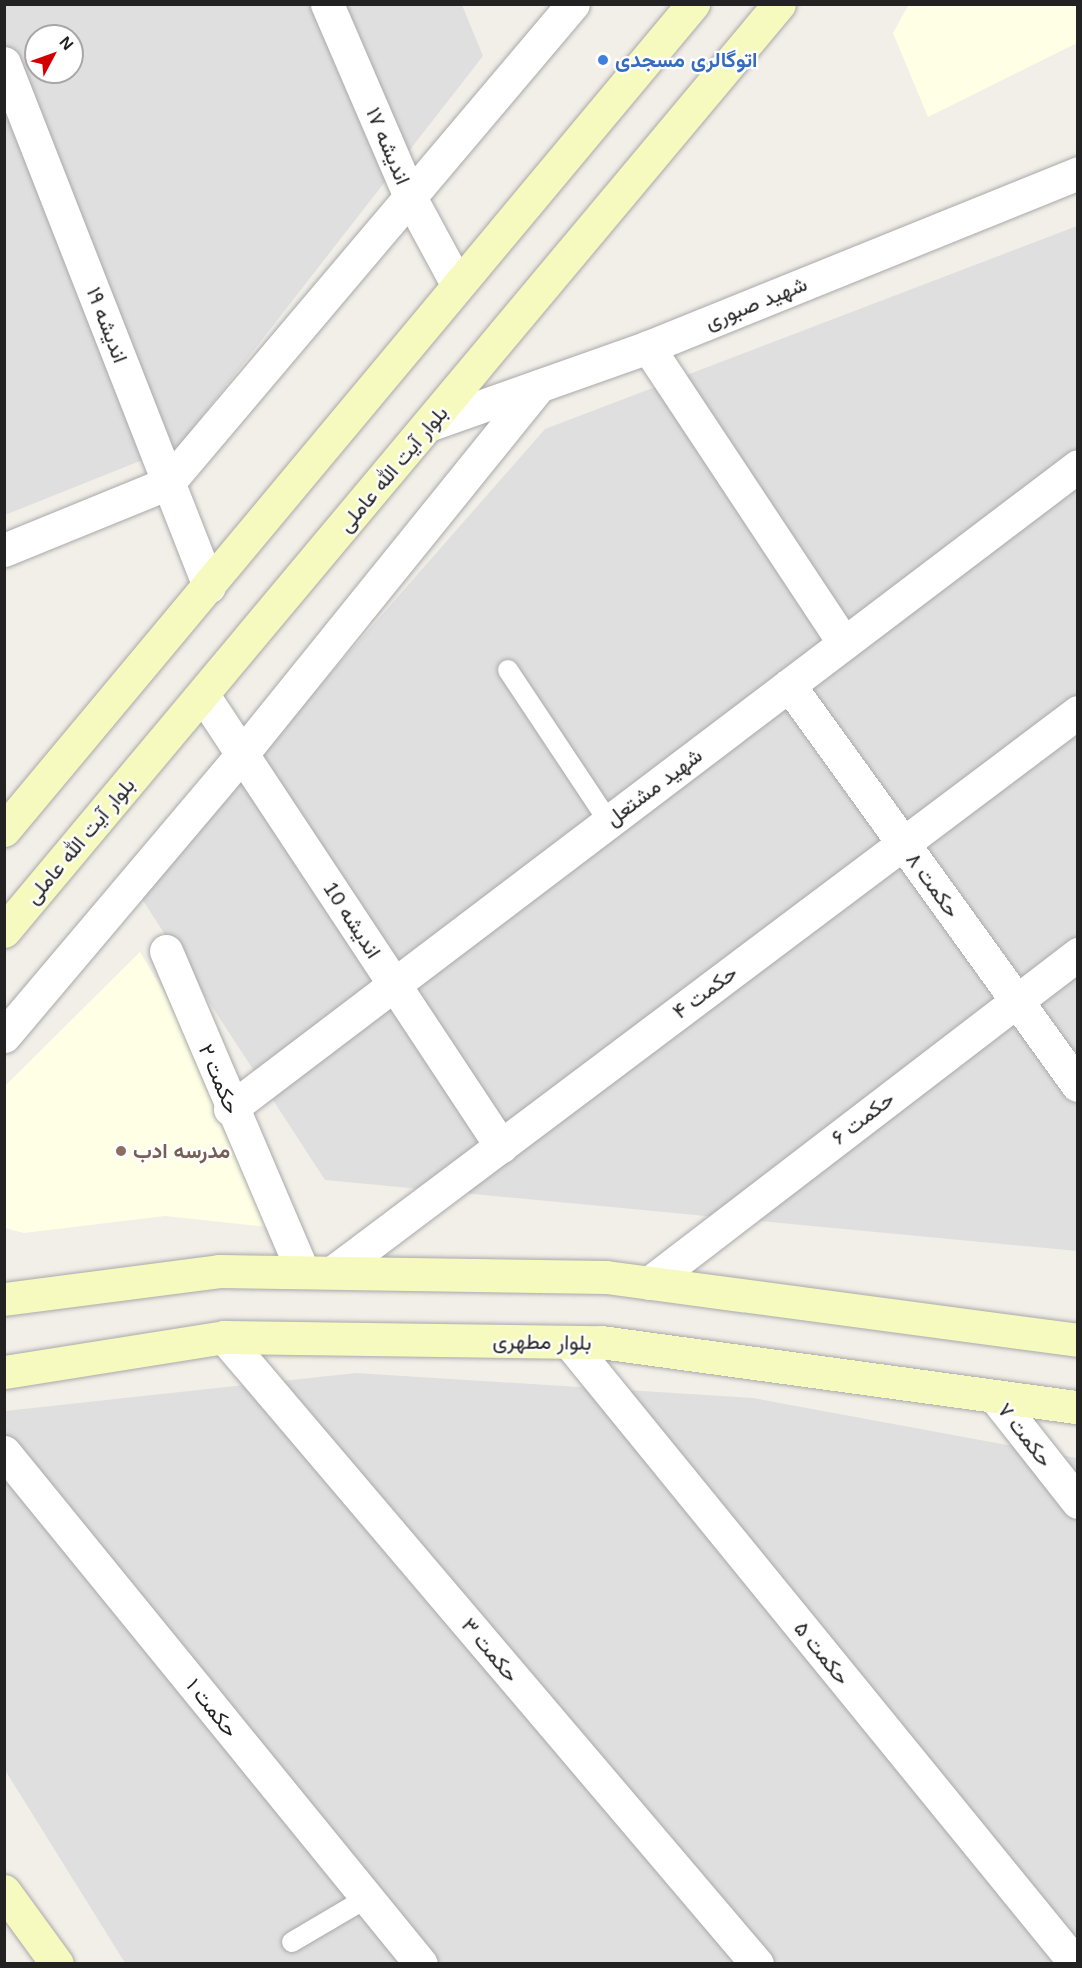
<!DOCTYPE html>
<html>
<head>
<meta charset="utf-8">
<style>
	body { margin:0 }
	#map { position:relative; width:1082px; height:1968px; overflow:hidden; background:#f2efe9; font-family:Helvetica,Vazirmatn,sans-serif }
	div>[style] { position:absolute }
	.residential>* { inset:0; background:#e0dfdf }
	.education>* { inset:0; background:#ffffe5 }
	.roads { filter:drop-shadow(0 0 2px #a9a9a9) drop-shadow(0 0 2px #a9a9a9) }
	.lane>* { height:20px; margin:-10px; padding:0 10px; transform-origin:10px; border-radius:10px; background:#fff }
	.street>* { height:33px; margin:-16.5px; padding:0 16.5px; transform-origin:16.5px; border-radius:16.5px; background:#fff }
	.secondary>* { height:33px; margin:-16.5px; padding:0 16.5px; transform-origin:16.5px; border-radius:16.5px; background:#f7fabf }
	.dots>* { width:16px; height:16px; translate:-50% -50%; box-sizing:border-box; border:3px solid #fff; border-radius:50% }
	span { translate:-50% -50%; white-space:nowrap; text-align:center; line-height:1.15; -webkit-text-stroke:4.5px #fff; paint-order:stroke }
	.shop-label { font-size:21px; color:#366cbe; font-weight:700 }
	.left { translate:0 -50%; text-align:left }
	.street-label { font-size:21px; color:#222 }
	.education-label { font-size:21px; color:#785e54; font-weight:700 }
	.frame { position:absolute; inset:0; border:6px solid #222; pointer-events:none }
	.north { position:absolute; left:24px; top:24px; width:60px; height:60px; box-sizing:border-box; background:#fff; border:2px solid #a7a7a7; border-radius:50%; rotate:49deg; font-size:16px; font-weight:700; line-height:24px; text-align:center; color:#222 }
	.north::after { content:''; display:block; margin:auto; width:21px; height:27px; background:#d40000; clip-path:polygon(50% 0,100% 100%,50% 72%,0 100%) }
</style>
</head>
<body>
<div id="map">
	<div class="residential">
		<div style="clip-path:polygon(evenodd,4px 5px,462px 5px,483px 56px,180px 445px,5px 515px,4px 5px,36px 36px,72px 36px,72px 72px,36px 72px,36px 36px)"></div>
		<div style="clip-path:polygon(1077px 226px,1077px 1251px,325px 1180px,138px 893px,545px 429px)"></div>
		<div style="clip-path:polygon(356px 1373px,753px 1398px,1077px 1458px,1077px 1963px,125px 1963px,5px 1770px,5px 1411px)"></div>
	</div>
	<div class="education">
		<div style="clip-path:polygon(909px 4px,1077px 5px,1077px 43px,928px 117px,893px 33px)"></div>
		<div style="clip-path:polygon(140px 952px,192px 1039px,268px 1227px,165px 1216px,24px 1233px,5px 1228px,5px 1086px)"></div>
	</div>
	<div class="roads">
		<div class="lane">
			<div style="left:508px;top:670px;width:182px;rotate:56.4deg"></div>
			<div style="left:292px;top:1942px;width:85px;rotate:-30.5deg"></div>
		</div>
		<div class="street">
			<div style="left:327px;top:4px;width:210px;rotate:66.7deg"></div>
			<div style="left:410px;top:197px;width:99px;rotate:61.6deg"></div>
			<div style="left:4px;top:63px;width:562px;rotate:68.6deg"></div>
			<div style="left:648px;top:347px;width:355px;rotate:56.5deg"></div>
			<div style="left:431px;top:424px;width:230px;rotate:-19.5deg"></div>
			<div style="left:648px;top:347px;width:464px;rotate:-22deg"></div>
			<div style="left:4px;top:550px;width:177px;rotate:-22.2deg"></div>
			<div style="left:168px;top:483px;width:627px;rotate:-49.79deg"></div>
			<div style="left:789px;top:685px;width:493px;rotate:54.2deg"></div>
			<div style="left:203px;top:695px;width:541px;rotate:56.55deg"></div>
			<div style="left:166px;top:951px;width:349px;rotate:66.9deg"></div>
			<div style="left:4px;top:1036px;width:369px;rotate:-49.8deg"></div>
			<div style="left:242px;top:754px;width:473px;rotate:-51.1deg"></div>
			<div style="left:230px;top:1109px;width:1064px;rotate:-37.17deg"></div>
			<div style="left:333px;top:1272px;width:932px;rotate:-36.93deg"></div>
			<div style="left:649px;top:1283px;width:541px;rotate:-37.48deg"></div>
			<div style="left:224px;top:1337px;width:823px;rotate:49.63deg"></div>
			<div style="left:569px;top:1342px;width:802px;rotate:50.82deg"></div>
			<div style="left:995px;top:1397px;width:134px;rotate:51.7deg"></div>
			<div style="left:4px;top:1452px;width:660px;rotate:50.84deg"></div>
		</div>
		<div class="secondary">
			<div style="left:4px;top:830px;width:1076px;rotate:-50.17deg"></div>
			<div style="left:4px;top:931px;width:1208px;rotate:-50.1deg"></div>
			<div style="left:4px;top:1299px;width:217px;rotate:-7.4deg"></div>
			<div style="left:219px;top:1271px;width:387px;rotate:0.9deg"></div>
			<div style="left:606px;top:1277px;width:476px;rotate:7.6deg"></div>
			<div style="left:4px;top:1372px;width:223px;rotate:-9deg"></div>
			<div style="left:224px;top:1337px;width:377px;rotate:0.8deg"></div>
			<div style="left:601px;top:1342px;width:481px;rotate:7.8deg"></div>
			<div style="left:4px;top:1891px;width:90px;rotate:54deg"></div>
		</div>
	</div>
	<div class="dots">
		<div style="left:603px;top:60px;background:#3f7fe0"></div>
		<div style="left:121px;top:1151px;background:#8d6e63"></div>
	</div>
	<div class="shop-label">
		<span class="left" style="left:615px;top:60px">اتوگالری مسجدی</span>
	</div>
	<div class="street-label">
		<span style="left:388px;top:146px;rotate:67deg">اندیشه ۱۷</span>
		<span style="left:756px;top:303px;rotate:-22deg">شهید صبوری</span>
		<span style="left:107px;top:325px;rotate:69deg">اندیشه ۱۹</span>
		<span style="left:393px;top:469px;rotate:-50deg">بلوار آیت‌ الله عاملی</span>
		<span style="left:654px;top:787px;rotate:-37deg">شهید مشتعل</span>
		<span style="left:80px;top:841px;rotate:-50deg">بلوار آیت‌ الله عاملی</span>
		<span style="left:933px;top:885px;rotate:54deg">حکمت ۸</span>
		<span style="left:352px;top:920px;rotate:57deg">اندیشه 10</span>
		<span style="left:705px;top:992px;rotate:-37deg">حکمت ۴</span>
		<span style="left:219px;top:1079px;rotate:67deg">حکمت ۲</span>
		<span style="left:863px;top:1118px;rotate:-38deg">حکمت ۶</span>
		<span style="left:542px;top:1342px;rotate:1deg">بلوار مطهری</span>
		<span style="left:1025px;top:1435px;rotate:52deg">حکمت ۷</span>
		<span style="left:490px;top:1650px;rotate:50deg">حکمت ۳</span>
		<span style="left:822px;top:1653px;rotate:51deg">حکمت ۵</span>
		<span style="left:212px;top:1708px;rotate:51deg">حکمت ۱</span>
	</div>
	<div class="education-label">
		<span class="left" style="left:133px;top:1151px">مدرسه ادب</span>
	</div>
	<div class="frame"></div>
	<div class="north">N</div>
</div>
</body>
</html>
